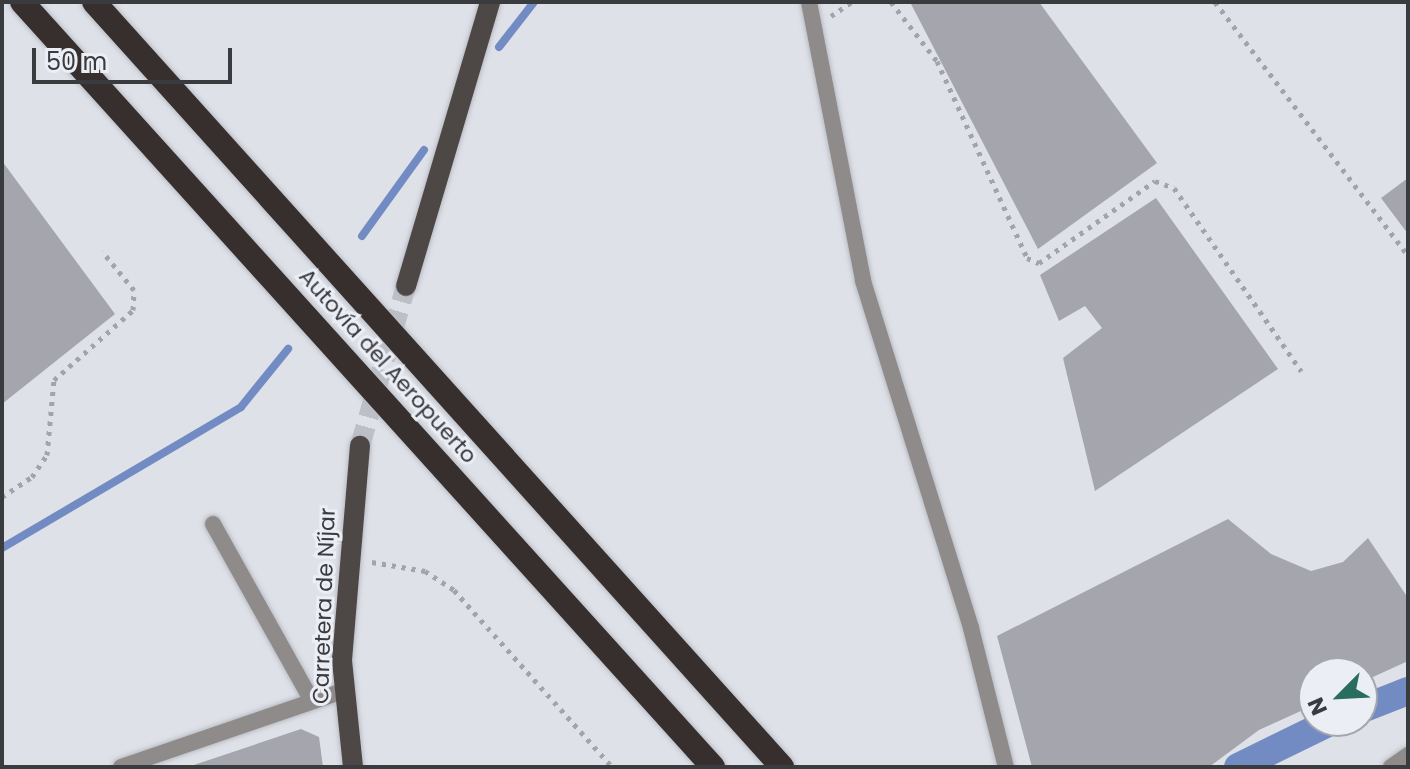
<!DOCTYPE html>
<html>
<head>
<meta charset="utf-8">
<style>
	body { margin:0 }
	#map { position:relative; width:1410px; height:769px; overflow:hidden; background:#dee1e8; font-family:Poppins,sans-serif }
	div>[style] { position:absolute }
	.stream>* { height:8px; margin:-4px; padding:0 4px; transform-origin:4px; border-radius:4px; background:#728cc3 }
	.canal>* { height:28px; margin:-14px; padding:0 14px; transform-origin:14px; border-radius:14px; background:#728cc3 }
	.building>* { inset:0; background:#a5a6ad }
	.primary-tunnel>* { height:20px; margin-top:-10px; transform-origin:0; background:repeating-linear-gradient(90deg,#bdc0c6 0 20px,transparent 0 30px) }
	.path>* { height:5px; margin-top:-2.5px; transform-origin:0; background:repeating-linear-gradient(90deg,#a2a4a9 0 4px,transparent 0 10px) }
	.roads { filter:drop-shadow(0 0 2px #babcc3) drop-shadow(0 0 2px #babcc3) }
	.street>* { height:16px; margin:-8px; padding:0 8px; transform-origin:8px; border-radius:8px; background:#8f8b8b }
	.primary>* { height:20px; margin:-10px; padding:0 10px; transform-origin:10px; border-radius:10px; background:#4d4746 }
	.highway>* { height:24px; margin:-12px; padding:0 12px; transform-origin:12px; border-radius:12px; background:#362f2e }
	span { translate:-50% -50%; white-space:nowrap; text-align:center; line-height:1.15; -webkit-text-stroke:6px #ebeef5; paint-order:stroke }
	.street-label { font-size:22px; color:#3a3b3e }
	.frame { position:absolute; inset:0; border:4px solid #3a3b3e; pointer-events:none }
	.north { position:absolute; left:1298px; top:657px; width:80px; height:80px; box-sizing:border-box; background:#ebeef5; border:2px solid #a4a6ac; border-radius:50%; rotate:246deg; font-size:22px; font-weight:700; line-height:32px; text-align:center; color:#3a3b3e }
	.north::after { content:''; display:block; margin:auto; width:28px; height:36px; background:#296d5f; clip-path:polygon(50% 0,100% 100%,50% 72%,0 100%) }
	.scale { position:absolute; left:32px; top:48px; width:200px; height:36px; box-sizing:border-box; border:4px solid #3a3b3e; border-top:0; padding-left:10px; font-size:24px; line-height:28px; white-space:nowrap; color:#3a3b3e; -webkit-text-stroke:6px #ebeef5; paint-order:stroke }
</style>
</head>
<body>
<div id="map">
	<div class="stream">
		<div style="left:499px;top:47px;width:57px;rotate:-52.1deg"></div>
		<div style="left:362px;top:236px;width:106px;rotate:-54.2deg"></div>
		<div style="left:2px;top:548px;width:277px;rotate:-30.5deg"></div>
		<div style="left:241px;top:407px;width:75px;rotate:-51deg"></div>
	</div>
	<div class="canal">
		<div style="left:1362px;top:709px;width:49px;rotate:-21.4deg"></div>
		<div style="left:1238px;top:767px;width:105px;rotate:-26.1deg"></div>
	</div>
	<div class="building">
		<div style="clip-path:polygon(910px 2px,1039px 2px,1157px 163px,1038px 249px)"></div>
		<div style="clip-path:polygon(2px 161px,115px 314px,2px 404px)"></div>
		<div style="clip-path:polygon(1408px 178px,1408px 234px,1381px 198px)"></div>
		<div style="clip-path:polygon(1156px 198px,1278px 369px,1095px 491px,1063px 358px,1102px 328px,1085px 306px,1059px 321px,1040px 275px)"></div>
		<div style="clip-path:polygon(1228px 519px,1271px 554px,1311px 571px,1343px 562px,1368px 538px,1408px 598px,1408px 661px,1362px 682px,1362px 673px,1314px 673px,1314px 705px,1259px 730px,1209px 767px,1032px 767px,997px 636px)"></div>
		<div style="clip-path:polygon(301px 729px,319px 737px,323px 767px,188px 767px)"></div>
	</div>
	<div class="primary-tunnel">
		<div style="left:360px;top:446px;width:166px;rotate:-74deg"></div>
	</div>
	<div class="path">
		<div style="left:891px;top:2px;width:75px;rotate:52.1deg"></div>
		<div style="left:937px;top:61px;width:217px;rotate:65.4deg"></div>
		<div style="left:1027px;top:258px;width:13px;rotate:23deg"></div>
		<div style="left:1039px;top:263px;width:142px;rotate:-35.3deg"></div>
		<div style="left:1155px;top:181px;width:20px;rotate:20deg"></div>
		<div style="left:1174px;top:188px;width:223px;rotate:55.2deg"></div>
		<div style="left:1215px;top:2px;width:318px;rotate:52.7deg"></div>
		<div style="left:831px;top:16px;width:25px;rotate:-34deg"></div>
		<div style="left:2px;top:497px;width:36px;rotate:-34deg"></div>
		<div style="left:32px;top:477px;width:27px;rotate:-56deg"></div>
		<div style="left:47px;top:455px;width:75px;rotate:-84.7deg"></div>
		<div style="left:54px;top:380px;width:106px;rotate:-41.5deg"></div>
		<div style="left:133px;top:310px;width:20px;rotate:-87deg"></div>
		<div style="left:134px;top:290px;width:50px;rotate:-129.4deg"></div>
		<div style="left:372px;top:562px;width:54px;rotate:9.6deg"></div>
		<div style="left:425px;top:571px;width:35px;rotate:33deg"></div>
		<div style="left:454px;top:590px;width:237px;rotate:48.2deg"></div>
	</div>
	<div class="roads">
		<div class="street">
			<div style="left:809px;top:2px;width:284px;rotate:79deg"></div>
			<div style="left:863px;top:281px;width:363px;rotate:72.7deg"></div>
			<div style="left:971px;top:628px;width:143px;rotate:75.9deg"></div>
			<div style="left:213px;top:524px;width:201px;rotate:60.8deg"></div>
			<div style="left:121px;top:767px;width:235px;rotate:-18.9deg"></div>
			<div style="left:1391px;top:767px;width:21px;rotate:-35deg"></div>
		</div>
		<div class="primary">
			<div style="left:406px;top:286px;width:296px;rotate:-73.5deg"></div>
			<div style="left:353px;top:767px;width:108px;rotate:-95.9deg"></div>
			<div style="left:342px;top:660px;width:215px;rotate:-85.2deg"></div>
		</div>
		<div class="highway">
			<div style="left:22px;top:2px;width:1031px;rotate:47.91deg"></div>
			<div style="left:94px;top:2px;width:1029px;rotate:48.03deg"></div>
		</div>
	</div>
	<div class="street-label">
		<span style="left:388px;top:366px;rotate:48deg">Autovía del Aeropuerto</span>
		<span style="left:324px;top:606px;rotate:-88deg">Carretera de Níjar</span>
	</div>
	<div class="frame"></div>
	<div class="north">N</div>
	<div class="scale">50 m</div>
</div>
</body>
</html>
